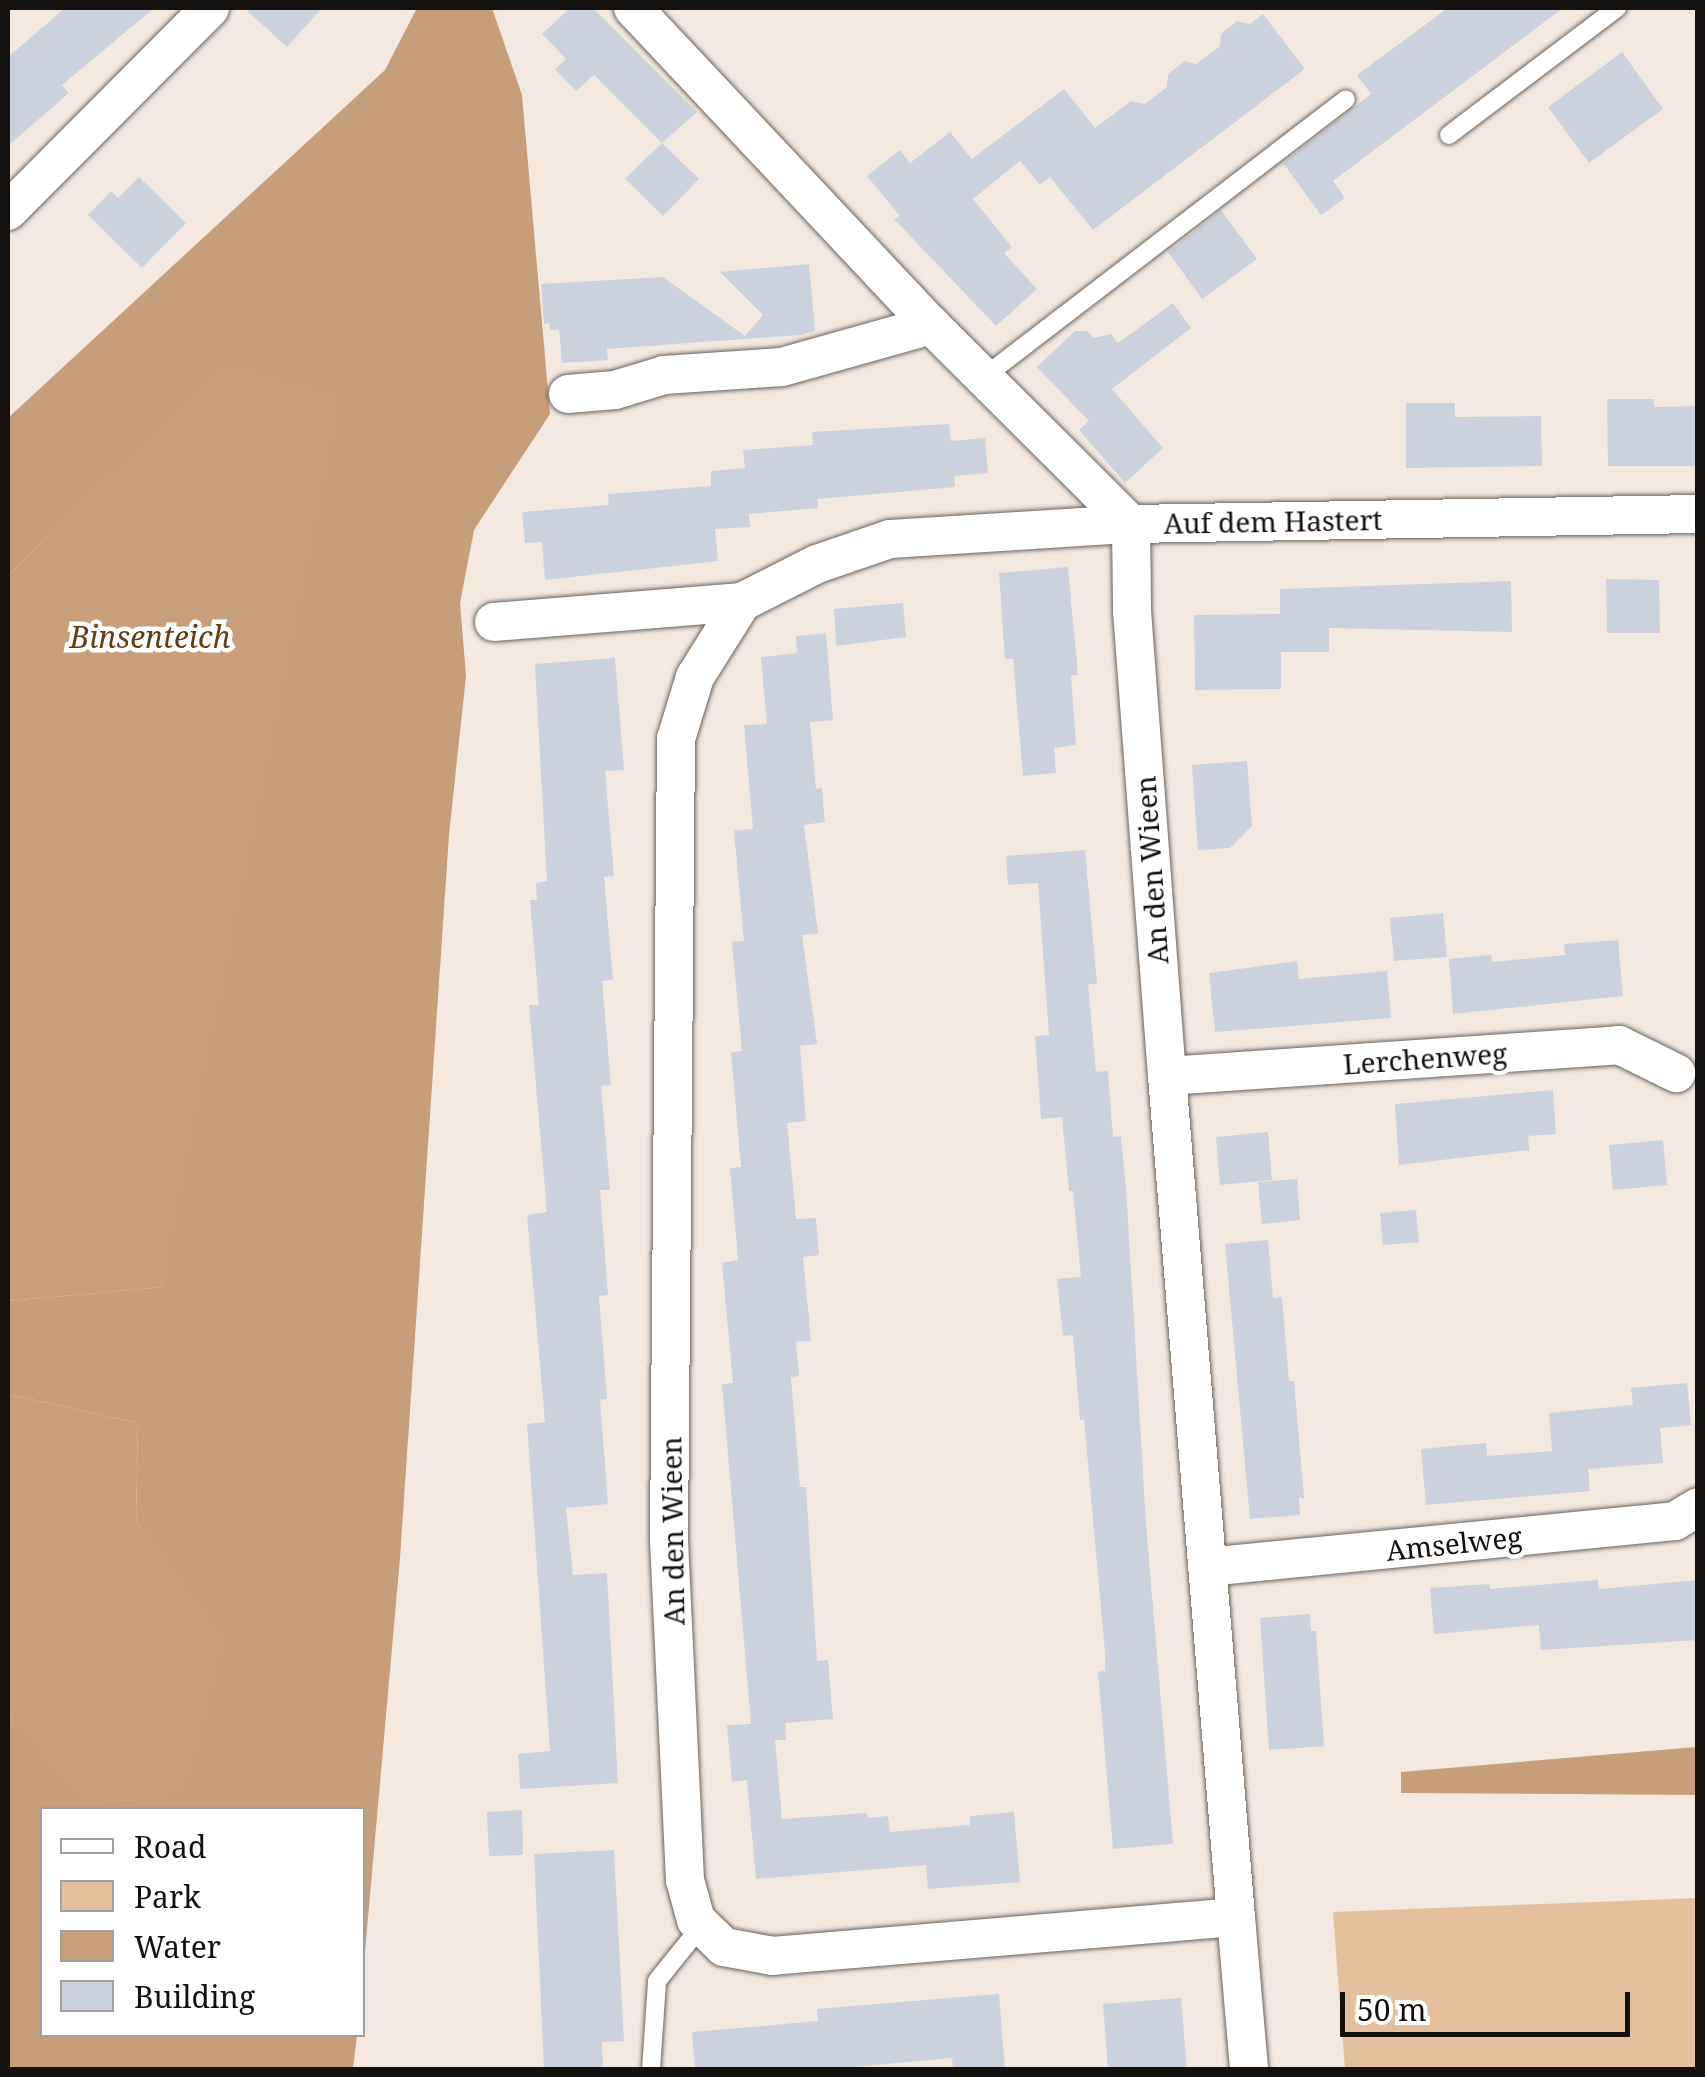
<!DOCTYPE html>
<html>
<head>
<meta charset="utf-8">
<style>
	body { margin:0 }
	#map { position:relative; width:1705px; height:2077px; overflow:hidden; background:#f3e9e0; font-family:"Noto Serif",serif }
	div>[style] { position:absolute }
	.green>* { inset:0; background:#e4c09f }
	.forest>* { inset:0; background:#c69e7a }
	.water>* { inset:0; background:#c79f7a }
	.building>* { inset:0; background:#ccd2dd }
	.roads { filter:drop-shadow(0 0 2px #6b635b) drop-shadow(0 0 2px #6b635b) }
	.lane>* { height:18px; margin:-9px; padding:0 9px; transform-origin:9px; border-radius:9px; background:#fff }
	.street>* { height:38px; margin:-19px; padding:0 19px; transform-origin:19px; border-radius:19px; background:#fff }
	span { translate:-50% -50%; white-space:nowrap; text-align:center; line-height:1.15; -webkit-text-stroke:9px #fff; paint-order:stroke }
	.street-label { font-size:28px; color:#14100d }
	.water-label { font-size:30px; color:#643d10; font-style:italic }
	.frame { position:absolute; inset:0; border:10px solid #14100d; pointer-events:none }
	.legend { position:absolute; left:40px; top:1807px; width:325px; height:230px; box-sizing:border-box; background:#fff; border:2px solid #a19f9e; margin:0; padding:12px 18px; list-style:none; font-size:30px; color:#14100d }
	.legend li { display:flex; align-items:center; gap:20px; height:50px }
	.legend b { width:50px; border:2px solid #a19f9e }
	.scale { position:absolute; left:1340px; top:1992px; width:290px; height:45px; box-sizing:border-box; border:5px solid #14100d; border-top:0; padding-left:12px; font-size:30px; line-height:35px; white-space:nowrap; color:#14100d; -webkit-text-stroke:8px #fff; paint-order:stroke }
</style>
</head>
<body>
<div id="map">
	<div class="green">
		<div style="clip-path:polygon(1697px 1898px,1697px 2069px,1345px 2069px,1333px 1912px)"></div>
	</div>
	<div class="forest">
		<div style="clip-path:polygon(417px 8px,492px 8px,522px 95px,550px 414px,474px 530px,460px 603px,466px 676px,449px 835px,400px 1558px,363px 1974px,362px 1810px,42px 1810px,42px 2034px,357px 2035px,353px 2069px,9px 2069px,8px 1707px,13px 1724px,225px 1638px,136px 1521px,138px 1423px,8px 1394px,8px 1301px,164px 1287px,224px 362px,8px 576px,8px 418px,385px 70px)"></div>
		<div style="clip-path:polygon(1697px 1747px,1697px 1795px,1401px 1793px,1401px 1772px)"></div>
	</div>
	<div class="water">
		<div style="clip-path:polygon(224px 361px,343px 395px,164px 1287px,8px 1301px,8px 576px)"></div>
		<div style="clip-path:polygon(8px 1394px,138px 1423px,136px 1521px,226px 1638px,186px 1796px,85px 1806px,13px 1724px,8px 1707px)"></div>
	</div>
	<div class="building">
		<div style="clip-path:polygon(65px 8px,154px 8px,62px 85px,69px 93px,8px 146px,8px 57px)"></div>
		<div style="clip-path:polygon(244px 8px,322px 8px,287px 47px)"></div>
		<div style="clip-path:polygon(570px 8px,593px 8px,697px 112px,662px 143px,594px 75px,576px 91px,555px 69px,566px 59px,542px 34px)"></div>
		<div style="clip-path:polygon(1448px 8px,1563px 8px,1333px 181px,1345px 198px,1321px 215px,1283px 163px,1371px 94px,1357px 75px)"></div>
		<div style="clip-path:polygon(1263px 14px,1305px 69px,1093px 230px,1050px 177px,1040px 185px,1020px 161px,973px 199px,1012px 247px,1004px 253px,1037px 289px,996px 326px,894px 219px,900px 216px,867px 176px,900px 150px,910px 163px,950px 132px,972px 159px,1064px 89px,1095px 128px,1131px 101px,1145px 104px,1167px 87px,1168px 74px,1185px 61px,1196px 64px,1220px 46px,1221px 34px,1237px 21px,1250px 24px)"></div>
		<div style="clip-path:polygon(1622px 52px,1663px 109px,1589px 163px,1548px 107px)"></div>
		<div style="clip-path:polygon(662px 143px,699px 179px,663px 216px,625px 179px)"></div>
		<div style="clip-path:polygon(139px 177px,186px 223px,142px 268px,88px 215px,111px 191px,118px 198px)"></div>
		<div style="clip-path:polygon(1221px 210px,1257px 259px,1202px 299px,1168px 252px)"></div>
		<div style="clip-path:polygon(809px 264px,815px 331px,800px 335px,607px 349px,608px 360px,562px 363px,559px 330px,550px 330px,549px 323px,544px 324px,541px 284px,663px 277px,745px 336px,763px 315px,720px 272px)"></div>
		<div style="clip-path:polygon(1173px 303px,1191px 328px,1112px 389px,1163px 448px,1125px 483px,1079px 430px,1089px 421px,1037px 367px,1075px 331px,1087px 331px,1094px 338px,1111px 334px,1118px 343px)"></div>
		<div style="clip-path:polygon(1607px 399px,1654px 399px,1654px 407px,1698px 406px,1698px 466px,1608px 466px)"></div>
		<div style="clip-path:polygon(1406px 403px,1455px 403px,1455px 417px,1541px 416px,1542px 466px,1406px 468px)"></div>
		<div style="clip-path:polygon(949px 424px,951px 441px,985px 438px,988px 473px,954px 476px,955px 487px,817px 499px,818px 508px,749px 514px,750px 527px,715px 529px,718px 561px,545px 580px,542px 542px,525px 543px,522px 512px,609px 505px,608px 494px,711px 486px,711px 471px,745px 468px,743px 450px,813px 445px,812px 432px)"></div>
		<div style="clip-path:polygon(1068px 567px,1078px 675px,1071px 675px,1076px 745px,1054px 748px,1056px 773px,1023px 776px,1013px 659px,1005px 659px,999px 573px)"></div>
		<div style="clip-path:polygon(1606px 579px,1659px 580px,1660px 633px,1607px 633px)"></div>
		<div style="clip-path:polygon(1511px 581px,1512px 632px,1329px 628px,1329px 652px,1281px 652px,1281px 689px,1195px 690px,1194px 615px,1280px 614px,1280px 589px)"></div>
		<div style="clip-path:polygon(903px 603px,906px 637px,836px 646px,834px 609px)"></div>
		<div style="clip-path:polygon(826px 633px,833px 720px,810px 722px,816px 789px,822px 788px,825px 822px,804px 825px,818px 934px,802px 935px,817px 1044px,800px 1046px,806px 1121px,787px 1123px,796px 1219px,816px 1218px,819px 1255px,803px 1257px,811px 1341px,796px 1342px,799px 1376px,791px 1377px,800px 1487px,806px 1487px,817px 1661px,828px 1660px,833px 1719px,785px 1723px,786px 1740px,775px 1740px,782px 1819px,867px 1813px,868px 1818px,888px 1816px,890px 1832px,970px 1825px,970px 1816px,1014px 1812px,1020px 1882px,928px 1889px,926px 1865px,756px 1879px,747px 1780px,732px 1782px,727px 1725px,751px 1724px,722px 1384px,733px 1383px,722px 1263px,738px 1260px,730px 1168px,741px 1167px,731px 1052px,742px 1051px,732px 942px,744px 941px,734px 831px,753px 829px,744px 725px,767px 724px,761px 657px,797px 653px,796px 636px)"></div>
		<div style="clip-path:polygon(615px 658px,624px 770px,605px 771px,614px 876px,604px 877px,613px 980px,602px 981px,611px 1085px,601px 1086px,610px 1190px,600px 1190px,608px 1295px,599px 1296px,607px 1399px,600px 1400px,608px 1504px,566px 1508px,573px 1575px,607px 1573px,618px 1783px,520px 1789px,518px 1754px,550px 1751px,527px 1424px,545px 1422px,527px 1215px,547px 1212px,529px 1005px,539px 1005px,530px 900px,537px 900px,536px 883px,547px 881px,535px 664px)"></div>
		<div style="clip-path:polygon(1247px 761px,1252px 826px,1230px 848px,1198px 850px,1192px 765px)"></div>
		<div style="clip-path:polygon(1085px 850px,1097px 984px,1088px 984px,1096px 1072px,1108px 1071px,1113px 1137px,1121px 1136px,1126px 1187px,1146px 1524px,1173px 1844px,1113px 1849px,1098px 1672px,1105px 1671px,1105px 1653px,1084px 1419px,1080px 1420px,1073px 1335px,1063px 1336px,1057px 1279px,1081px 1277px,1073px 1191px,1069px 1191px,1062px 1117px,1041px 1119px,1035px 1036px,1049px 1035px,1038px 883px,1008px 885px,1006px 856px)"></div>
		<div style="clip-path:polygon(1443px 913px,1447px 957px,1394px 961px,1390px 918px)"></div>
		<div style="clip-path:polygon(1618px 940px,1623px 996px,1453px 1014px,1449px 959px,1491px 955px,1492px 962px,1565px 955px,1564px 944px)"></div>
		<div style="clip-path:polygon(1297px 961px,1299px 979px,1387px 971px,1391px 1018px,1215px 1032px,1209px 973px)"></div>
		<div style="clip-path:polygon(1553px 1090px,1556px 1134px,1528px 1136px,1529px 1150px,1399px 1165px,1395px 1104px)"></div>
		<div style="clip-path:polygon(1268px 1132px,1272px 1180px,1220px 1185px,1216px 1137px)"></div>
		<div style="clip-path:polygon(1663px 1140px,1667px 1185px,1613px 1190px,1609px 1145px)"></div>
		<div style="clip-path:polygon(1297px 1179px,1300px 1220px,1262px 1224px,1258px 1182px)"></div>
		<div style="clip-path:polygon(1416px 1210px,1419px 1242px,1383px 1245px,1380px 1213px)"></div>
		<div style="clip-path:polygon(1268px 1240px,1273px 1298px,1282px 1297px,1289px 1381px,1294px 1381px,1304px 1498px,1299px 1498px,1300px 1515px,1250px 1519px,1225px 1244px)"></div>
		<div style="clip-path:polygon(1687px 1383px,1691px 1425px,1660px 1428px,1663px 1463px,1588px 1469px,1590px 1491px,1426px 1505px,1421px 1449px,1486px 1443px,1487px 1456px,1552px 1451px,1549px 1413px,1633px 1405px,1631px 1388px)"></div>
		<div style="clip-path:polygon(1598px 1580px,1599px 1589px,1698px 1580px,1698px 1640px,1541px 1650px,1539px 1625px,1434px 1634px,1430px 1588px,1489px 1584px,1490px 1589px)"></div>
		<div style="clip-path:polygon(1310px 1614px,1311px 1631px,1316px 1631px,1324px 1746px,1269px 1750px,1260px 1618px)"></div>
		<div style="clip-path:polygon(522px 1810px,523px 1855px,489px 1856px,487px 1812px)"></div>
		<div style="clip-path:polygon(614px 1850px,624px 2041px,602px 2042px,603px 2070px,544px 2070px,534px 1854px)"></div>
		<div style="clip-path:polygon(999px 1994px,1005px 2070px,953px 2070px,952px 2058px,821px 2070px,695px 2070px,692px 2032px,818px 2021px,817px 2009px)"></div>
		<div style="clip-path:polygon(1181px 1998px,1187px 2070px,1108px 2070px,1103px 2004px)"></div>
	</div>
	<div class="roads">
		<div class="lane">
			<div style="left:1449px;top:135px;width:211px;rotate:-37.1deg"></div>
			<div style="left:984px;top:377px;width:456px;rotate:-37.5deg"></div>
			<div style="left:651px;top:2070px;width:89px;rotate:-86.1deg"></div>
			<div style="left:657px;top:1981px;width:72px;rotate:-51.2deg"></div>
		</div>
		<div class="street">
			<div style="left:633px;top:8px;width:435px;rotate:46.8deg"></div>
			<div style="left:931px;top:325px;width:282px;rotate:44.9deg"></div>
			<div style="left:1131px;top:524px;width:567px;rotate:-1.01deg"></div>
			<div style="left:8px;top:211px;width:286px;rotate:-45.1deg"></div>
			<div style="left:568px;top:394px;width:47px;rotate:-4.9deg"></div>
			<div style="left:615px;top:390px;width:51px;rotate:-17deg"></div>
			<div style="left:664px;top:375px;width:118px;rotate:-3.9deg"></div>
			<div style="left:782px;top:367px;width:155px;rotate:-15.7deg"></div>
			<div style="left:494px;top:622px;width:249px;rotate:-4.6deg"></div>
			<div style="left:1167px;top:1076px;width:453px;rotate:-3.9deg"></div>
			<div style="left:1619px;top:1045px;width:64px;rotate:26.2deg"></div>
			<div style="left:1207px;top:1567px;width:470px;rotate:-5.6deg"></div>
			<div style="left:1675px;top:1521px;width:27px;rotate:-31deg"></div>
			<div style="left:1236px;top:1917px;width:465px;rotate:175.2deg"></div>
			<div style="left:773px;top:1956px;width:50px;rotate:-169.6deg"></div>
			<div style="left:724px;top:1947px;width:39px;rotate:-136deg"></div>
			<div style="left:696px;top:1920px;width:41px;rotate:-105.4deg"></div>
			<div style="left:685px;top:1880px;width:341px;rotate:-92.7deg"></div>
			<div style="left:669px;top:1539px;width:800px;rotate:-89.5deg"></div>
			<div style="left:676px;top:739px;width:65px;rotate:-73deg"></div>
			<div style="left:695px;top:677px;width:89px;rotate:-57.9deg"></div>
			<div style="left:742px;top:602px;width:84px;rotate:-26.9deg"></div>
			<div style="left:817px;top:564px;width:77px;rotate:-18.9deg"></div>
			<div style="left:890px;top:539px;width:241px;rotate:-3.6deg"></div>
			<div style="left:1131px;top:524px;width:87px;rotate:89.3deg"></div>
			<div style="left:1132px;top:611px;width:466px;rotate:85.7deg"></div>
			<div style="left:1167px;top:1076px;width:844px;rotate:85.31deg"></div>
			<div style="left:1236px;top:1917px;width:154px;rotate:85.1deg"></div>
		</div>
	</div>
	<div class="street-label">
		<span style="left:1273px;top:521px;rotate:-1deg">Auf dem Hastert</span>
		<span style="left:1151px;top:870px;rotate:-94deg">An den Wieen</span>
		<span style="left:1425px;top:1058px;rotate:-4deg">Lerchenweg</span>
		<span style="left:672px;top:1531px;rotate:-91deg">An den Wieen</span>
		<span style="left:1454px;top:1543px;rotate:-6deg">Amselweg</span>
	</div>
	<div class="water-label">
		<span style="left:150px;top:637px">Binsenteich</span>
	</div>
	<div class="frame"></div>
	<ul class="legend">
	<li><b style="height:12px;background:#fff"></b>Road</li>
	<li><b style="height:28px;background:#e4c09f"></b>Park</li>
	<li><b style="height:28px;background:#c79f7a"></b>Water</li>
	<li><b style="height:28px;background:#ccd2dd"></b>Building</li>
	</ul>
	<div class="scale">50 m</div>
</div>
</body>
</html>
